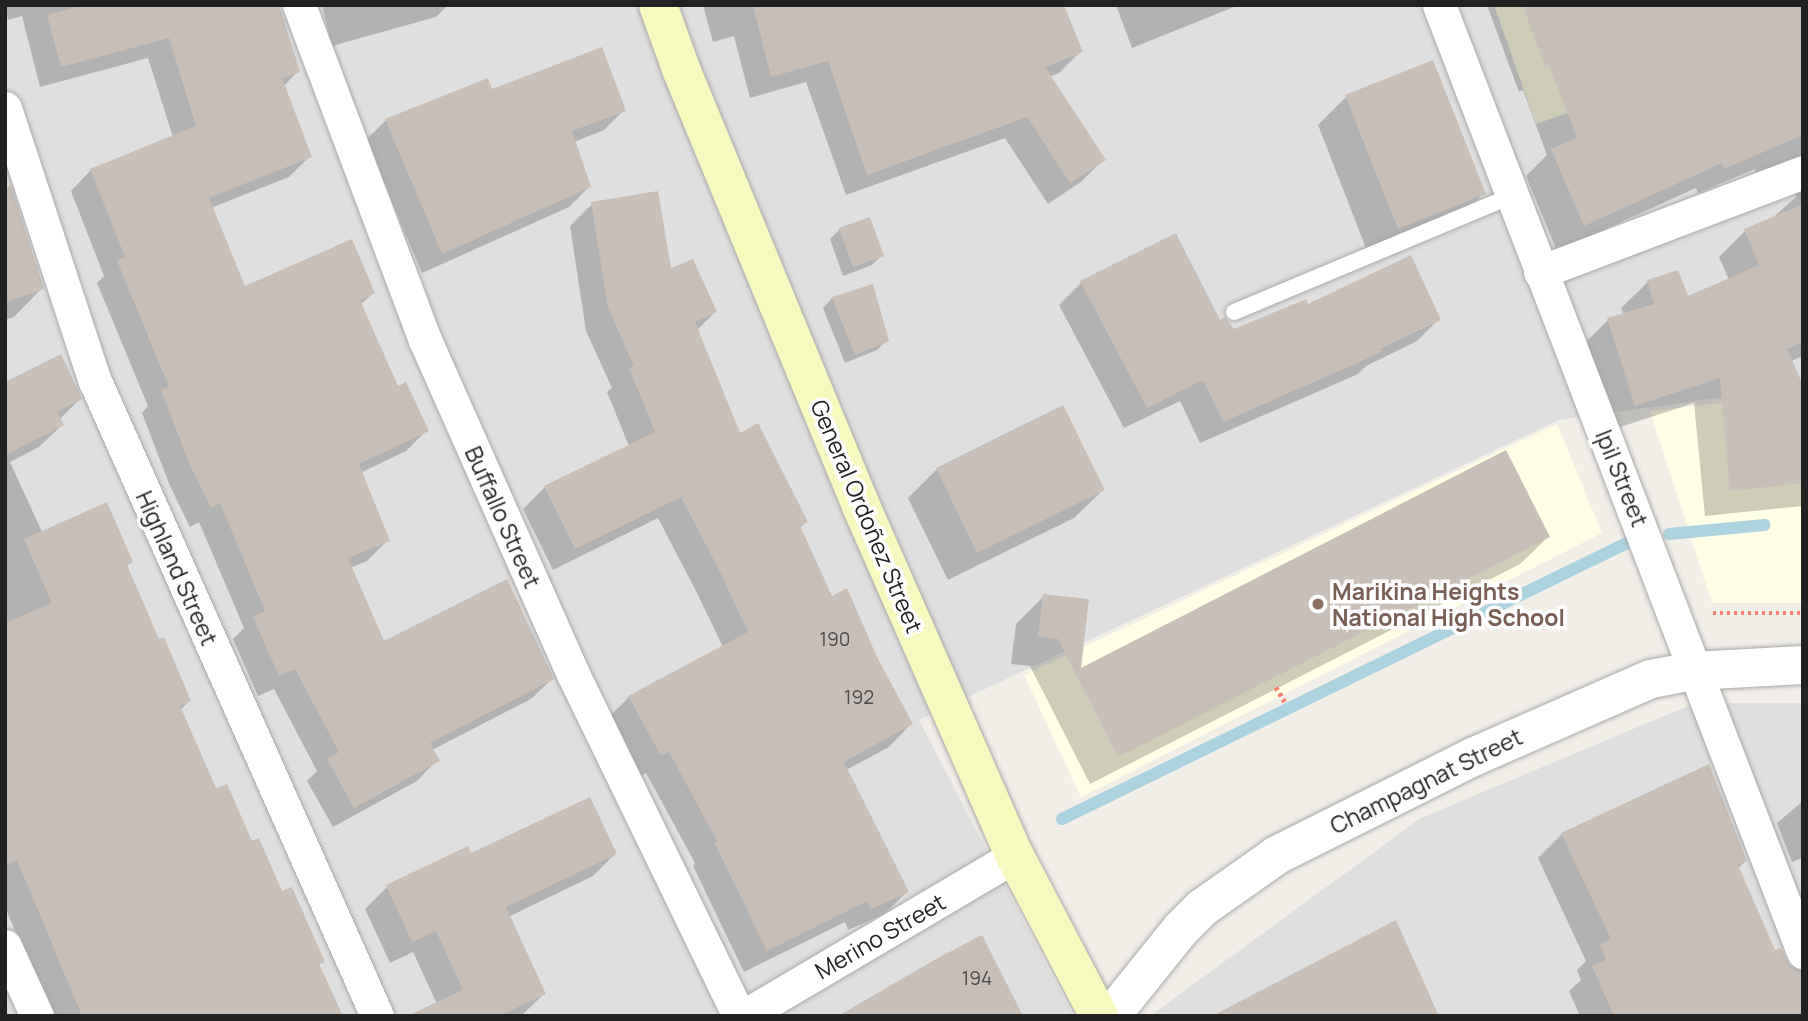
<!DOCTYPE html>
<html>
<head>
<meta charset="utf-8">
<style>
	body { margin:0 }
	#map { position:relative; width:1808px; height:1021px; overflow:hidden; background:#f2efe9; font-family:Manrope,sans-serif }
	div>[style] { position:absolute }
	.residential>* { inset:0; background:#e0dfdf }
	.education>* { inset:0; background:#ffffe5 }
	.shadow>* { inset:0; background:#0003 }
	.stream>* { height:12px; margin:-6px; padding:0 6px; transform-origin:6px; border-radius:6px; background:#aad3df }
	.building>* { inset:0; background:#c7bfb8 }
	.path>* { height:4.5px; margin-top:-2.25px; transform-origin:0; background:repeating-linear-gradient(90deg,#fa8072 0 3.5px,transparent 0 7px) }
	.roads { filter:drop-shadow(0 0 2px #a9a9a9) drop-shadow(0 0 2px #a9a9a9) }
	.service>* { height:16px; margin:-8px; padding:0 8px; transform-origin:8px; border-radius:8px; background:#fff }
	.minor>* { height:33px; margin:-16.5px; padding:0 16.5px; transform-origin:16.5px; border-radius:16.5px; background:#fff }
	.tertiary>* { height:38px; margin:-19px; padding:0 19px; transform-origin:19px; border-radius:19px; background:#fff }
	.secondary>* { height:38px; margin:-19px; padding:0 19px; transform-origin:19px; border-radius:19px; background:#f7fabf }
	.dots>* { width:19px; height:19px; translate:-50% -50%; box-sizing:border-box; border:4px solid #fff; border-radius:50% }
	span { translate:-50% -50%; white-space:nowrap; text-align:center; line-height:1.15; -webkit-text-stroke:7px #fff; paint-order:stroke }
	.number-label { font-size:19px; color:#4b4948 }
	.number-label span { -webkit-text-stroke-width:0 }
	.street-label { font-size:23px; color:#222 }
	.education-label { font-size:23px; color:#785e54; font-weight:700 }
	.left { translate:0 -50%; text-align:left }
	.frame { position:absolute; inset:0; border:7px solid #222; pointer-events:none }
</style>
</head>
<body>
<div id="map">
	<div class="residential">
		<div style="clip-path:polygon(5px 5px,1803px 5px,1803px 386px,1559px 420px,919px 720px,1073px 1016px,5px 1016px)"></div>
		<div style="clip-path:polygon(1695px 703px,1803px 703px,1803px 1016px,1150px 1016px,1421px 818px)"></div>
	</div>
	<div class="education">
		<div style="clip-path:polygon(1494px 5px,1803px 5px,1803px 30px,1536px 124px)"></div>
		<div style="clip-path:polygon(1803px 394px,1803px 603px,1712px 603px,1650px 411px)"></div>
		<div style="clip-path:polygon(1557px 424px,1602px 533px,1081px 797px,1024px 675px)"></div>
	</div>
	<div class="shadow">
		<div style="clip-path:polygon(5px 5px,216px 5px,298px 71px,283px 87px,310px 156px,289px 177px,211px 208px,244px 288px,373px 293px,360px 305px,397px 388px,427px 430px,406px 451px,360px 473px,388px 540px,367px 561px,350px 568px,383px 643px,552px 679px,531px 699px,432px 750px,437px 760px,417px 781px,333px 827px,307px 781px,317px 771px,274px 689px,258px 696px,233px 639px,244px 628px,199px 522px,190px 527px,170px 486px,142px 413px,148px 406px,97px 283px,104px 276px,71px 191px,91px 170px,173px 137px,148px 58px,40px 87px,22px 16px,8px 20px)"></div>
		<div style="clip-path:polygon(322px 5px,448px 5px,436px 17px,332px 46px)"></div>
		<div style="clip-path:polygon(703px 5px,1062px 5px,1081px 51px,1059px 73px,1049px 77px,1103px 160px,1082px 181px,1048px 204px,1005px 138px,846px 195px,806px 82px,750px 98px,734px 36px,713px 42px)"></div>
		<div style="clip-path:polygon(1116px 5px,1239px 5px,1132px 48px)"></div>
		<div style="clip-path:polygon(1487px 5px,1803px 5px,1803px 356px,1791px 361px,1803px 389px,1803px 506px,1705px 516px,1694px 403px,1608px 431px,1582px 346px,1608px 320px,1624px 315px,1621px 308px,1648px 282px,1687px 299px,1729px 280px,1719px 257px,1745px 231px,1770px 220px,1796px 197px,1795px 191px,1758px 184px,1755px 169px,1698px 193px,1696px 188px,1557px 251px,1526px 176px,1547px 155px,1523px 90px,1519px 92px)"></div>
		<div style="clip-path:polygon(491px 91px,624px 110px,604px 130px,574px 142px,589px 187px,569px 207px,422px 273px,366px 140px,386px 120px)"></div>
		<div style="clip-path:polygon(1346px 97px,1484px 193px,1455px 222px,1369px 256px,1318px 125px)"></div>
		<div style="clip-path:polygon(592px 204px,715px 312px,697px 330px,739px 435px,806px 522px,799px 529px,831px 598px,876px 658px,911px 724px,889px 747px,846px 770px,907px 892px,884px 914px,848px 930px,845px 922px,744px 972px,693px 866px,695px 863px,646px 773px,638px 777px,607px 719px,629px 697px,723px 647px,696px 591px,658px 518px,553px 570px,523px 509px,545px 487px,629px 446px,607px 392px,612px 388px,586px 331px,570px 226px)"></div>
		<div style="clip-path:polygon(5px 219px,42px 288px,14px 317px,5px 320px)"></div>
		<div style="clip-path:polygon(840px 229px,882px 255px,872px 265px,843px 276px,830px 239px)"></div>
		<div style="clip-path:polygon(1176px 235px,1219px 322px,1233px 331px,1307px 307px,1439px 319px,1417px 341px,1366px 366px,1358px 374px,1200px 443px,1180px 401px,1124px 428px,1059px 305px,1081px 283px)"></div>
		<div style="clip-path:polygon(832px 298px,887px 340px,877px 350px,845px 363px,823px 308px)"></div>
		<div style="clip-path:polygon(5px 384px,80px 399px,59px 420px,62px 425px,39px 447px,10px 462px,42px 532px,131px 562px,126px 567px,158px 642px,189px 701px,180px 710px,215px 791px,323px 961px,318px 966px,341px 1016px,51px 1016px,5px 907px)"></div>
		<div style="clip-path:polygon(937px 469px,1103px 490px,1074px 518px,948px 580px,908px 498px)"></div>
		<div style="clip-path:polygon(1548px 537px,1520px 564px,1090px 784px,1030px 666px,1011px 664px,1016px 624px,1044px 596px,1078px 671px)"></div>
		<div style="clip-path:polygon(1803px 801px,1803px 861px,1802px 858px,1792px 862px,1777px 823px)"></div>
		<div style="clip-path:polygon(1562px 834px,1745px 861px,1738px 869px,1774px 953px,1795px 970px,1803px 989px,1803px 1016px,1580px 1016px,1569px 991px,1581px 980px,1577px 970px,1586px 961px,1538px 858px)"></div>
		<div style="clip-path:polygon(615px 854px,593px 876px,508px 917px,544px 994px,521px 1016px,412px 1016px,437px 1004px,413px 952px,390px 963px,365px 909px,387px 887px,471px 855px)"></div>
	</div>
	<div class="stream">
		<div style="left:1669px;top:534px;width:96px;rotate:-5.4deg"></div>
		<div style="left:1062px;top:819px;width:631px;rotate:-26.04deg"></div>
	</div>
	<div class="building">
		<div style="clip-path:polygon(83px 5px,279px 5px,300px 72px,282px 78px,312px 157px,209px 198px,245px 286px,352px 239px,375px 293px,360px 300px,398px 386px,406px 382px,429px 431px,359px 464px,390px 541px,348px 558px,384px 641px,507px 579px,554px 679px,430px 743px,440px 761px,354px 808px,327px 759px,339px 752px,295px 669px,279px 676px,253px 617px,265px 611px,220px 503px,211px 508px,190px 465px,161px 390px,169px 387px,117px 261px,125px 257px,90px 169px,196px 126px,169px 38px,61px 67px,47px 15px)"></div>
		<div style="clip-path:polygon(753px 5px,1064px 5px,1083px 52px,1045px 67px,1106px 160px,1070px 183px,1027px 117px,867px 175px,828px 61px,771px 77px)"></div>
		<div style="clip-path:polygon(1523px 5px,1803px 5px,1803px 135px,1724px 169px,1722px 163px,1584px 226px,1551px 149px,1577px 138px,1549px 65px,1545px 67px)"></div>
		<div style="clip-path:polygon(602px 47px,626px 111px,572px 131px,591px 187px,442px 254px,385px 119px,488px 78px,492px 89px)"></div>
		<div style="clip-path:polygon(1433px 60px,1486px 194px,1398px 229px,1345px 95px)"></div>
		<div style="clip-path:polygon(11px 186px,44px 289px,5px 303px,5px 187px)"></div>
		<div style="clip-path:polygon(658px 191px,671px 268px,693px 259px,717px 312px,695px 322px,740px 433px,758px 423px,808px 522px,800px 526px,832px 596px,847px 588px,877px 657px,913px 724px,844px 762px,909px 892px,871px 909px,867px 901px,767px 951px,714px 842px,717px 841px,669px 752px,661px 756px,628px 696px,748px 632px,718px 568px,681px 497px,575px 549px,544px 486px,655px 432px,629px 368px,634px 366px,608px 308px,591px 202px)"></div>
		<div style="clip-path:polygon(1803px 204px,1803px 342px,1787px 349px,1803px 385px,1803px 483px,1730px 491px,1720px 378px,1635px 406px,1607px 318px,1654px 304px,1647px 280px,1678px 270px,1688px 296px,1759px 265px,1744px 229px)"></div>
		<div style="clip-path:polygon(870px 217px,884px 256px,853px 267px,839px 228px)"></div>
		<div style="clip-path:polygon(1176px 233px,1220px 320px,1225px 317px,1234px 329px,1306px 299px,1308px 304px,1411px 255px,1441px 320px,1380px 349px,1382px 352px,1223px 422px,1203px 380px,1147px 408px,1080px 281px)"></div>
		<div style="clip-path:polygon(873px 284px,889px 341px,855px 355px,832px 297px)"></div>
		<div style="clip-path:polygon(61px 354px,82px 399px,57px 412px,64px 425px,5px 455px,5px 382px)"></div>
		<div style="clip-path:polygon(1063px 405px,1105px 490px,977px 553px,936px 468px)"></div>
		<div style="clip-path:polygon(1506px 450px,1550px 537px,1118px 757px,1058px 639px,1038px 637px,1043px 594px,1089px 599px,1081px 668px)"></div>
		<div style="clip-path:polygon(107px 502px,133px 562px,127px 565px,159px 639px,164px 637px,191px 701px,180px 706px,216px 788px,227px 784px,252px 841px,259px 838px,282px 891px,292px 887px,325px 962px,319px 964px,343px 1016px,82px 1016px,17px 860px,5px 865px,5px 623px,52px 603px,24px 539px)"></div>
		<div style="clip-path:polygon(1709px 764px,1747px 861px,1738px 865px,1775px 950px,1781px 948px,1790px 966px,1802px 971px,1803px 1016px,1614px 1016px,1592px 966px,1606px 960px,1600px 944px,1611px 939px,1561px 833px)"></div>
		<div style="clip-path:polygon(590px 797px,617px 854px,506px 907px,546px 994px,499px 1016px,407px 1016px,463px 990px,436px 931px,412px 942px,386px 885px,468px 846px,471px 853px)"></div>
		<div style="clip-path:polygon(1396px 920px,1439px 1016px,1212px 1016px)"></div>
		<div style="clip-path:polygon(982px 935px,1023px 1016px,838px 1016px,936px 959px)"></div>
	</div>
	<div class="path">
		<div style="left:1713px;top:613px;width:90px"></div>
		<div style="left:1276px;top:687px;width:17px;rotate:59deg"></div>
	</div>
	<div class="roads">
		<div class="service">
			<div style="left:1234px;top:312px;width:300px;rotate:-22.7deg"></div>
		</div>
		<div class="minor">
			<div style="left:299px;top:5px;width:358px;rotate:69.4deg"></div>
			<div style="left:425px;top:340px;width:365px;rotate:66.1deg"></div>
			<div style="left:573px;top:674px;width:380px;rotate:64.1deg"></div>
			<div style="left:1439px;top:5px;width:1015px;rotate:68.97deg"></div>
			<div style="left:5px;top:108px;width:287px;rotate:71.8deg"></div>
			<div style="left:95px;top:381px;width:695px;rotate:66.05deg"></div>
			<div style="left:1540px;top:272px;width:281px;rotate:-20.8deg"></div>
			<div style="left:5px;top:946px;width:77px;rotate:65.4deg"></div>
			<div style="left:744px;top:1016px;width:315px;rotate:-30.6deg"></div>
		</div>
		<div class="tertiary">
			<div style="left:1111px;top:1016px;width:112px;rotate:-51.2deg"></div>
			<div style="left:1181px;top:929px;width:30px;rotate:-45deg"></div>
			<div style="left:1202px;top:908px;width:92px;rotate:-35.2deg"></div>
			<div style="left:1277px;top:855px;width:219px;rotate:-26.6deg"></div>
			<div style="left:1473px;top:757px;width:194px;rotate:-23.7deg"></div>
			<div style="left:1651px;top:679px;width:43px;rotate:-10.8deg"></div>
			<div style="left:1693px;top:671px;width:110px;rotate:-3.1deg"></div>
		</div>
		<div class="secondary">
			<div style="left:658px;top:5px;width:68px;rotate:70.2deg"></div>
			<div style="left:681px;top:69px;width:473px;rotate:67.6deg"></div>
			<div style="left:861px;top:506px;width:382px;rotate:66.3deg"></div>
			<div style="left:1015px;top:856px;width:181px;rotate:62.3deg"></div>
		</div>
	</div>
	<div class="dots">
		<div style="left:1318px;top:604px;background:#8d6e63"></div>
	</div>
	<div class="number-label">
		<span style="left:835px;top:640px">190</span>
		<span style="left:859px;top:698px">192</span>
		<span style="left:977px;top:979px">194</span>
	</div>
	<div class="street-label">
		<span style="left:1622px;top:478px;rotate:68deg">Ipil Street</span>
		<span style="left:867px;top:516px;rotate:67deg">General Ordoñez Street</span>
		<span style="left:503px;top:517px;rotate:66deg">Buffallo Street</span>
		<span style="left:177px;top:568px;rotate:66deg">Highland Street</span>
		<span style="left:1426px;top:781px;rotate:-26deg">Champagnat Street</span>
		<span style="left:880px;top:936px;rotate:-30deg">Merino Street</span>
	</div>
	<div class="education-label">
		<span class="left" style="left:1332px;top:604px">Marikina Heights<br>National High School</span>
	</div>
	<div class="frame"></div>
</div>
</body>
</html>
